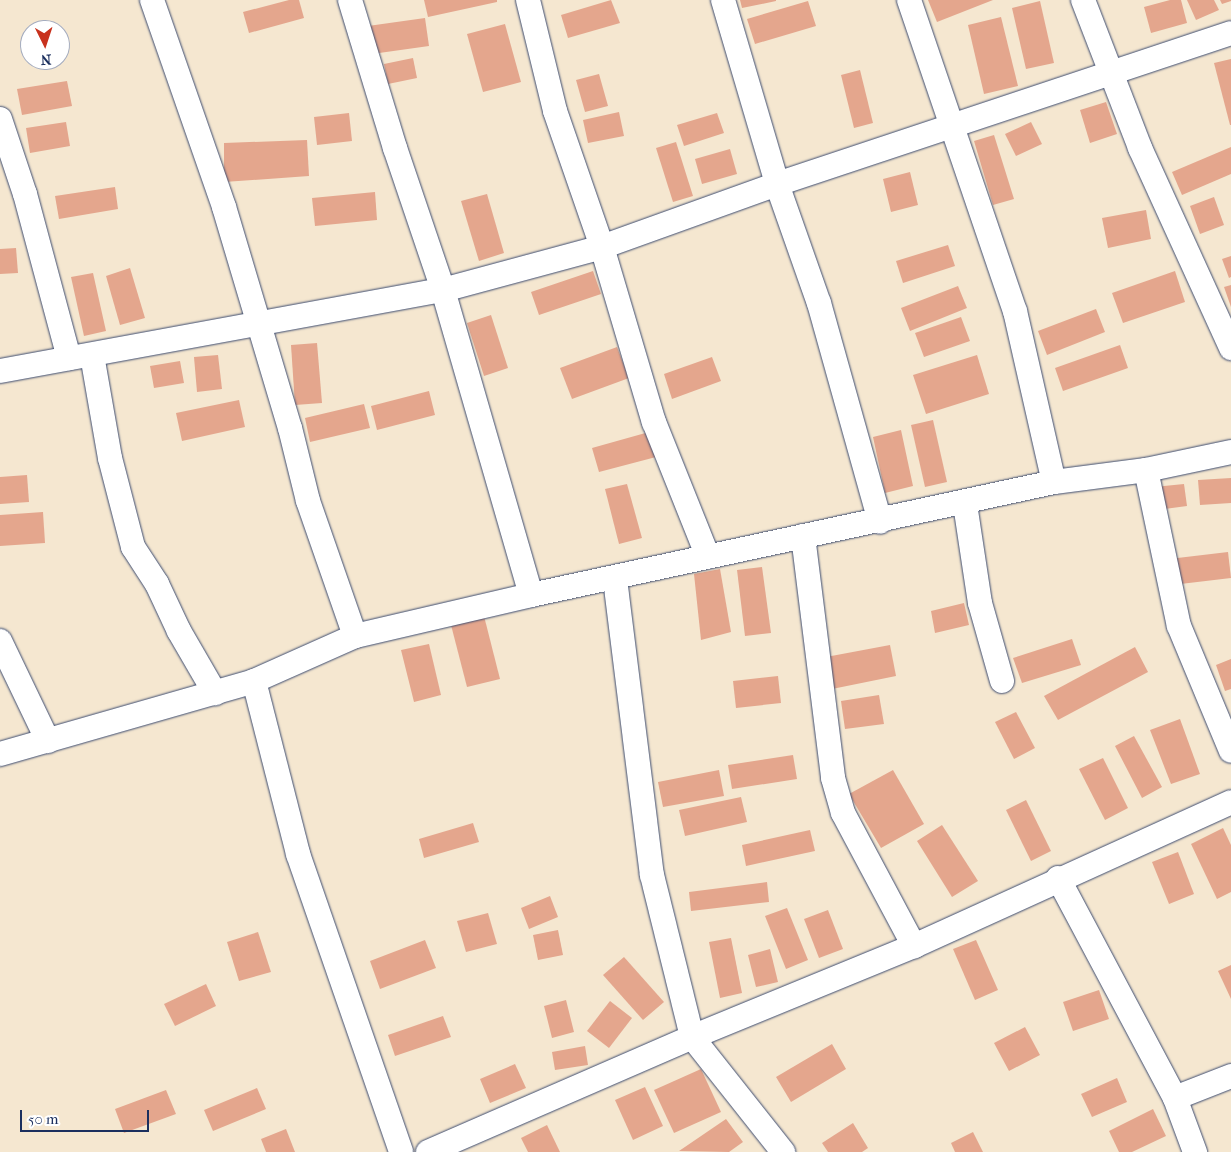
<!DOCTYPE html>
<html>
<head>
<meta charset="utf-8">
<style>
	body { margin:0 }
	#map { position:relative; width:1231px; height:1152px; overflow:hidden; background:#f5e7d0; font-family:"IM FELL French Canon",serif }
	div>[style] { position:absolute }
	.building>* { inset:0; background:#e4a68d }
	.roads { filter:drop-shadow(0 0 1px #3c4b6f) drop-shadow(0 0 1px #3c4b6f) }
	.minor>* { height:24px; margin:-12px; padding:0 12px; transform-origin:12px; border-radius:12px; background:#fff }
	span { translate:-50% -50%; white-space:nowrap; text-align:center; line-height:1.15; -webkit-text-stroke:4px #fff; paint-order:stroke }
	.north { position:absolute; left:20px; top:20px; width:50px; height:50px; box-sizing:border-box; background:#fff; border:1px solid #a4acbf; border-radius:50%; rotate:176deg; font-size:14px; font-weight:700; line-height:20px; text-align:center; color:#1b2f5e }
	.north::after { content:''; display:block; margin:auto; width:18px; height:22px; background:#c8321e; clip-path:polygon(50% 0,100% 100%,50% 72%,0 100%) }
	.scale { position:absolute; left:20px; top:1110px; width:129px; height:22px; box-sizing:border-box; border:2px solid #1b2f5e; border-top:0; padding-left:6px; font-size:15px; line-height:18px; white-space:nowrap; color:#1b2f5e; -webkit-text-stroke:4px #fff; paint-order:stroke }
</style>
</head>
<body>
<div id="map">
	<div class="building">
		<div style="clip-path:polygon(289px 0,299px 0,304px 18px,249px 33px,243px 12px)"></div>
		<div style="clip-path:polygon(424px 0,497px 0,497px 2px,428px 17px)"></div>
		<div style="clip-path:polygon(611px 0,620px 23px,568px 38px,561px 15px)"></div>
		<div style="clip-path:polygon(740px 0,776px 0,776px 1px,742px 8px)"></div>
		<div style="clip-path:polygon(928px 0,993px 0,937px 22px)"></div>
		<div style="clip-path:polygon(1170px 0,1181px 0,1187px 23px,1151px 33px,1144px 7px)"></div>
		<div style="clip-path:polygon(1187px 0,1214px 0,1219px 10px,1196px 20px)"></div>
		<div style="clip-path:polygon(1220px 0,1231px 0,1231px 1px,1222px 4px)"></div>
		<div style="clip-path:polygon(808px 1px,816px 26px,755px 44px,747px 19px)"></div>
		<div style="clip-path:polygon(1040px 1px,1054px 63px,1026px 69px,1012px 8px)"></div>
		<div style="clip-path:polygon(1001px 17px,1018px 86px,984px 94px,968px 25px)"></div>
		<div style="clip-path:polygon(425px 18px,429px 46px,372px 54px,368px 26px)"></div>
		<div style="clip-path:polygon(505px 24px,521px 82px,483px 92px,467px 34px)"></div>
		<div style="clip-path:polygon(413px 58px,417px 78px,388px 84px,384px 64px)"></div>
		<div style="clip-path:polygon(1231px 59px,1231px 125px,1230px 125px,1214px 63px)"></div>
		<div style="clip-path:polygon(860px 70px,873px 123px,854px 128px,841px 75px)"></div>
		<div style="clip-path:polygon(599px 74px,608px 106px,585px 112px,576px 80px)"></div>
		<div style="clip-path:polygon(67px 81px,72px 106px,22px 115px,17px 89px)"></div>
		<div style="clip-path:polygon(1106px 102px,1117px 134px,1090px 143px,1080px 110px)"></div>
		<div style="clip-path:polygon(619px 112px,624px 136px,588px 143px,583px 120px)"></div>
		<div style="clip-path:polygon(349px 113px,352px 141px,317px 145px,314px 117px)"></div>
		<div style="clip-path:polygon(717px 113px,724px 133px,684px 146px,677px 125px)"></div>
		<div style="clip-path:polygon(66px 122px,70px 146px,30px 153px,26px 128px)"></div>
		<div style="clip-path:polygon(1031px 122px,1042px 144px,1016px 156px,1005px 134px)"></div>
		<div style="clip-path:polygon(994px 135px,1014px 199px,993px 205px,974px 141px)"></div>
		<div style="clip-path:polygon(307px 140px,309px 176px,224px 182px,224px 143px)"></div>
		<div style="clip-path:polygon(676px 142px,693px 196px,673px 202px,656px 148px)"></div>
		<div style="clip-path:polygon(1231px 147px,1231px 174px,1182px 195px,1172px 172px)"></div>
		<div style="clip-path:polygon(730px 149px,737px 174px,702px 184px,695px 159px)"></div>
		<div style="clip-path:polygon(910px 172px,918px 205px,891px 212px,883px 179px)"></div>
		<div style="clip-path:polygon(115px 187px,118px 209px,59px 219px,55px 196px)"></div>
		<div style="clip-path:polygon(375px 192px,377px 220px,315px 226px,312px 198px)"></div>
		<div style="clip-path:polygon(487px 194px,504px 253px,479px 261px,461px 201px)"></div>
		<div style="clip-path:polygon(1214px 197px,1224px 225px,1200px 234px,1190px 206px)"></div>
		<div style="clip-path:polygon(1146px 210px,1151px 239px,1108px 248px,1102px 218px)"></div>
		<div style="clip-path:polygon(948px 245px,955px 266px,903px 283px,896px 261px)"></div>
		<div style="clip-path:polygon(16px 248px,18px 273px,0 274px,0 249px)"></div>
		<div style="clip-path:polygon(1231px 256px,1231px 277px,1229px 278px,1222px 259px)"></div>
		<div style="clip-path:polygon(130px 268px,145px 318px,120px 325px,106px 276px)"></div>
		<div style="clip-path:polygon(593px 271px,601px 294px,539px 315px,531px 292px)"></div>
		<div style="clip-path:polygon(1175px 271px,1185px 302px,1123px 323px,1112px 293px)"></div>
		<div style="clip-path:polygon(93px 273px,106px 331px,84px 336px,71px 277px)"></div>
		<div style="clip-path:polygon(1231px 285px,1231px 307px,1224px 287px)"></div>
		<div style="clip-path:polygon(958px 286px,967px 308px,910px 331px,901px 308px)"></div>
		<div style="clip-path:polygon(1096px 309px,1105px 332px,1047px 355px,1038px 331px)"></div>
		<div style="clip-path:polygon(491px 315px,508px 368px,484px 376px,467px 323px)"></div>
		<div style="clip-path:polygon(961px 317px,970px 341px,924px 357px,915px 333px)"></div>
		<div style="clip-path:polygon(317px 343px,322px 403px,295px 405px,291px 345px)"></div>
		<div style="clip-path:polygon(1120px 345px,1128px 368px,1063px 391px,1055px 368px)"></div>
		<div style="clip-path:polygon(617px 347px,629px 378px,572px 399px,560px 368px)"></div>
		<div style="clip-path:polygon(218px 355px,222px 389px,197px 392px,194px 357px)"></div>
		<div style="clip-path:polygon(977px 355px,989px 394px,926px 414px,913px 375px)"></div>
		<div style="clip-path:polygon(712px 357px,721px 381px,672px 399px,664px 374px)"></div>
		<div style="clip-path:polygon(180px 361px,184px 383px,154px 388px,150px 366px)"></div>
		<div style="clip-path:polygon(429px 391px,435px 415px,377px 430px,371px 406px)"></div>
		<div style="clip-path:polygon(239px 400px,245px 427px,182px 441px,176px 413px)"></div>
		<div style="clip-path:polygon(364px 404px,370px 428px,310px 442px,305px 418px)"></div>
		<div style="clip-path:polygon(933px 420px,947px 482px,925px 487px,911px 425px)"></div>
		<div style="clip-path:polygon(901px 430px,913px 486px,885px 493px,873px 437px)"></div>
		<div style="clip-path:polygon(649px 432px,656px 457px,599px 472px,592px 448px)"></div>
		<div style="clip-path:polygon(27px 475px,29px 502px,0 504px,0 477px)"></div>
		<div style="clip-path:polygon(1231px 478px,1231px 503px,1200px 505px,1198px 480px)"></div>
		<div style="clip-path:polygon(627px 484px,642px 538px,619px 544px,605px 489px)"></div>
		<div style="clip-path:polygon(1184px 484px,1187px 506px,1157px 510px,1154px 487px)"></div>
		<div style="clip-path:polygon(43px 512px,45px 543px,0 546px,0 515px)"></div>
		<div style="clip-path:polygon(1228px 552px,1231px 578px,1172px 585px,1169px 559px)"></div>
		<div style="clip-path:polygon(762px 567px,771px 633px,745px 636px,737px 570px)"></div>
		<div style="clip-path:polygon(720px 569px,731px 632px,701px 640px,694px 574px)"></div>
		<div style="clip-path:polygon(964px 603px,969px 625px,935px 633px,931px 611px)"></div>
		<div style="clip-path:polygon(484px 616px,500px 679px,467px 687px,451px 625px)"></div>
		<div style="clip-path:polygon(1072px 639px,1081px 665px,1022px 683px,1013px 658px)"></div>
		<div style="clip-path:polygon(429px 644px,441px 695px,414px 702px,401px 650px)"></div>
		<div style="clip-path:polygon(890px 645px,896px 676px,832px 689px,826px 657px)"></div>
		<div style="clip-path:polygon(1135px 647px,1148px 672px,1058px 720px,1044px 696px)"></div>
		<div style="clip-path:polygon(1231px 659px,1231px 689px,1225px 691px,1216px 665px)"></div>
		<div style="clip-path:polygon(778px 676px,781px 703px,736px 708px,733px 681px)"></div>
		<div style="clip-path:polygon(879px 695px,884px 724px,845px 729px,841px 701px)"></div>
		<div style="clip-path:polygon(1016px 712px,1035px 748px,1014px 759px,995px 722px)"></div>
		<div style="clip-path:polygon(1180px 719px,1200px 774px,1171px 784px,1150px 730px)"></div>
		<div style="clip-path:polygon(1134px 736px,1162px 787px,1142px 798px,1115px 746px)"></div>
		<div style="clip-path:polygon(793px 755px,797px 779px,732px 789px,728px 765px)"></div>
		<div style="clip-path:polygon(1103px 758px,1128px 808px,1105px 820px,1079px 769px)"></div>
		<div style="clip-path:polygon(719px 770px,724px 796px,663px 807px,658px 782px)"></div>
		<div style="clip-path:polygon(893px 770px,924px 824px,881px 848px,849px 794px)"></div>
		<div style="clip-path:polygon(741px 797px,747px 822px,685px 836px,679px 810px)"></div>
		<div style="clip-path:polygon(1026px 800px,1051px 851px,1031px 861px,1006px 810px)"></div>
		<div style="clip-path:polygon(473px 823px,479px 842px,424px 858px,419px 839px)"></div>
		<div style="clip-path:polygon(942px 825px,978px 881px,952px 897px,917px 841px)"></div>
		<div style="clip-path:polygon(1223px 828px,1231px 845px,1231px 892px,1217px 899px,1191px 844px)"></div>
		<div style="clip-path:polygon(810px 830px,815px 851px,746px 866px,742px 845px)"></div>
		<div style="clip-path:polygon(1178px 852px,1194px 894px,1169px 904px,1152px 862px)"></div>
		<div style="clip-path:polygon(767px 882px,769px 902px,691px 911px,689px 892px)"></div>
		<div style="clip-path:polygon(550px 896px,558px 917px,529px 929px,521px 908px)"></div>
		<div style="clip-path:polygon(787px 908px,808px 960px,786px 969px,765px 916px)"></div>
		<div style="clip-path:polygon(828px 910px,843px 949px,819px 958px,804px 919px)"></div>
		<div style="clip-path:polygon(488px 913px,497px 944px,466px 952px,457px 921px)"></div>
		<div style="clip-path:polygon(558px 930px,563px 955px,538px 960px,533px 935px)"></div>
		<div style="clip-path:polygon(258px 932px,271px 972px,239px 981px,227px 942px)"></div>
		<div style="clip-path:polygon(731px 938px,742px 993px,720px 998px,709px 942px)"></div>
		<div style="clip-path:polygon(425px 940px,436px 968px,380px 989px,370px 961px)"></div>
		<div style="clip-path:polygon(976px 940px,998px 990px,975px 1000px,953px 949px)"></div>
		<div style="clip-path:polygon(770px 949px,778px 982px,756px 987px,748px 955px)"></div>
		<div style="clip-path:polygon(624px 957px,664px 1002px,643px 1020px,603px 975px)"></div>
		<div style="clip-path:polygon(1231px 965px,1231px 999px,1218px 971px)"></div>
		<div style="clip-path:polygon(206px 984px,216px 1006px,175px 1026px,164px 1004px)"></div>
		<div style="clip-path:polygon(1099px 990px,1109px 1019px,1073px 1031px,1063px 1002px)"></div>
		<div style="clip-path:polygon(566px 1000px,574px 1032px,552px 1038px,544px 1006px)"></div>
		<div style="clip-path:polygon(610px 1001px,632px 1018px,609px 1048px,587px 1031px)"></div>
		<div style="clip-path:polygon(443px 1016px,451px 1037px,395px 1056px,388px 1035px)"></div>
		<div style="clip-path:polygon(1025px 1027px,1040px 1055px,1009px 1071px,994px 1043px)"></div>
		<div style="clip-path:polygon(832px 1044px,846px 1069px,791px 1102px,776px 1077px)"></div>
		<div style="clip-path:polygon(585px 1046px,588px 1065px,555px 1070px,552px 1052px)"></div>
		<div style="clip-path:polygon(515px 1064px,526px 1088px,490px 1103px,480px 1079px)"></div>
		<div style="clip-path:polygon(701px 1069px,721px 1112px,674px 1133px,654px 1090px)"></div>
		<div style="clip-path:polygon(1117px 1078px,1127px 1102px,1092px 1117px,1081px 1094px)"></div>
		<div style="clip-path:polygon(645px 1087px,663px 1126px,633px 1140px,615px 1100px)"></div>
		<div style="clip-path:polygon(257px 1088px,266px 1109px,213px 1131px,204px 1110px)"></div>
		<div style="clip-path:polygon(166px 1090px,176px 1114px,124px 1133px,115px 1109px)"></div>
		<div style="clip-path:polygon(1153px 1109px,1166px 1136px,1132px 1152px,1119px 1152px,1109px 1131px)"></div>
		<div style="clip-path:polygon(726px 1119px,743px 1142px,729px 1152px,679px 1151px)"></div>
		<div style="clip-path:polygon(853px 1123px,868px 1148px,862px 1152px,828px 1152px,822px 1143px)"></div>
		<div style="clip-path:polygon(547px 1125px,560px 1152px,528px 1152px,521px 1138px)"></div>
		<div style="clip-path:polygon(286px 1129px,295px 1152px,266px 1152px,261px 1139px)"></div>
		<div style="clip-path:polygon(973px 1132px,983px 1152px,955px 1152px,951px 1143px)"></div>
	</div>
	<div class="roads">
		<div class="minor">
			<div style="left:152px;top:0;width:219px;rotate:70.8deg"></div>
			<div style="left:224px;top:207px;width:231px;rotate:73.4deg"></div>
			<div style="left:290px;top:428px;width:75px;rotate:76.1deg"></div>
			<div style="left:308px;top:501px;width:143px;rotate:70.8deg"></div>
			<div style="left:350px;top:0;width:155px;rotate:73.1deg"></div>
			<div style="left:395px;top:148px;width:150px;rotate:71.3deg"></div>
			<div style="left:443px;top:290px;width:317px;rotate:73.9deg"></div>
			<div style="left:528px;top:0;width:114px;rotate:76.3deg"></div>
			<div style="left:555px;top:111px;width:144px;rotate:70.9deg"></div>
			<div style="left:602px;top:247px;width:183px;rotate:73.5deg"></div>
			<div style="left:654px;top:422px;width:145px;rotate:68.2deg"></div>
			<div style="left:723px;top:0;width:192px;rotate:73.6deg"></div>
			<div style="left:777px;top:184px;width:126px;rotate:70.6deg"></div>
			<div style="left:819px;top:303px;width:227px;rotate:74.4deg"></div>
			<div style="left:909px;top:0;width:329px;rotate:71.2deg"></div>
			<div style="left:1015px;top:311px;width:175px;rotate:77.2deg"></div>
			<div style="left:1083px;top:0;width:159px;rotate:68.9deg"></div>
			<div style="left:1140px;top:148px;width:220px;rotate:65.5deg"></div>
			<div style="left:0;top:119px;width:79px;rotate:71.6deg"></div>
			<div style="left:25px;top:194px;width:170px;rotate:75deg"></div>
			<div style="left:92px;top:355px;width:105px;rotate:80.1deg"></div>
			<div style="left:110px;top:458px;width:92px;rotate:75.5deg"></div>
			<div style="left:133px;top:547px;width:44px;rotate:57deg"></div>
			<div style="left:157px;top:584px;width:52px;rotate:64.9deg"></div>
			<div style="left:179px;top:631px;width:72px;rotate:59.9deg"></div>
			<div style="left:0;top:371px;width:450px;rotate:-10.4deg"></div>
			<div style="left:443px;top:290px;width:165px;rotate:-15.1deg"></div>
			<div style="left:602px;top:247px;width:186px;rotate:-19.8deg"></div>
			<div style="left:777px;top:184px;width:478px;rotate:-18.4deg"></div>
			<div style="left:1146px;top:470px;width:159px;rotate:78.1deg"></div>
			<div style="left:1179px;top:626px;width:135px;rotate:67.4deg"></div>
			<div style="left:965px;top:504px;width:100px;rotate:81.4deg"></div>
			<div style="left:980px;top:603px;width:81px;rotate:74.2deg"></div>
			<div style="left:803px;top:536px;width:244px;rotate:82.9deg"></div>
			<div style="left:833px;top:778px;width:36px;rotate:74deg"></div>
			<div style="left:843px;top:813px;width:151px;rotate:61.9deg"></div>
			<div style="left:615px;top:579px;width:298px;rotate:82.9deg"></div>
			<div style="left:652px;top:875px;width:167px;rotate:76.1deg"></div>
			<div style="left:692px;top:1037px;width:147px;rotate:51.6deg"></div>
			<div style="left:0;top:641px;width:111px;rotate:64.4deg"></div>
			<div style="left:254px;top:681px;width:179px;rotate:75.7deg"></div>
			<div style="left:298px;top:854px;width:315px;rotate:70.9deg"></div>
			<div style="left:0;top:754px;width:264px;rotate:-16deg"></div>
			<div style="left:254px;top:681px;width:111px;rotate:-24deg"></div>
			<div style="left:355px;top:636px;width:181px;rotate:-13.1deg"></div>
			<div style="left:531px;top:595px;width:535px;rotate:-12.19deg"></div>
			<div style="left:1054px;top:482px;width:93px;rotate:-7.4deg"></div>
			<div style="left:1146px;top:470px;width:87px;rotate:-12deg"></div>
			<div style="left:1058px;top:878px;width:249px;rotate:62deg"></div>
			<div style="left:1175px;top:1098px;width:58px;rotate:69.7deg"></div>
			<div style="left:1175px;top:1098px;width:60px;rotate:-21.4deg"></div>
			<div style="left:428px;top:1152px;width:288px;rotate:-23.5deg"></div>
			<div style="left:692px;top:1037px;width:240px;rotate:-22.3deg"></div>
			<div style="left:914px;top:946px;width:348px;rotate:-24.4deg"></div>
		</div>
	</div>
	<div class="north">N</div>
	<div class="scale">50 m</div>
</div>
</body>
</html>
